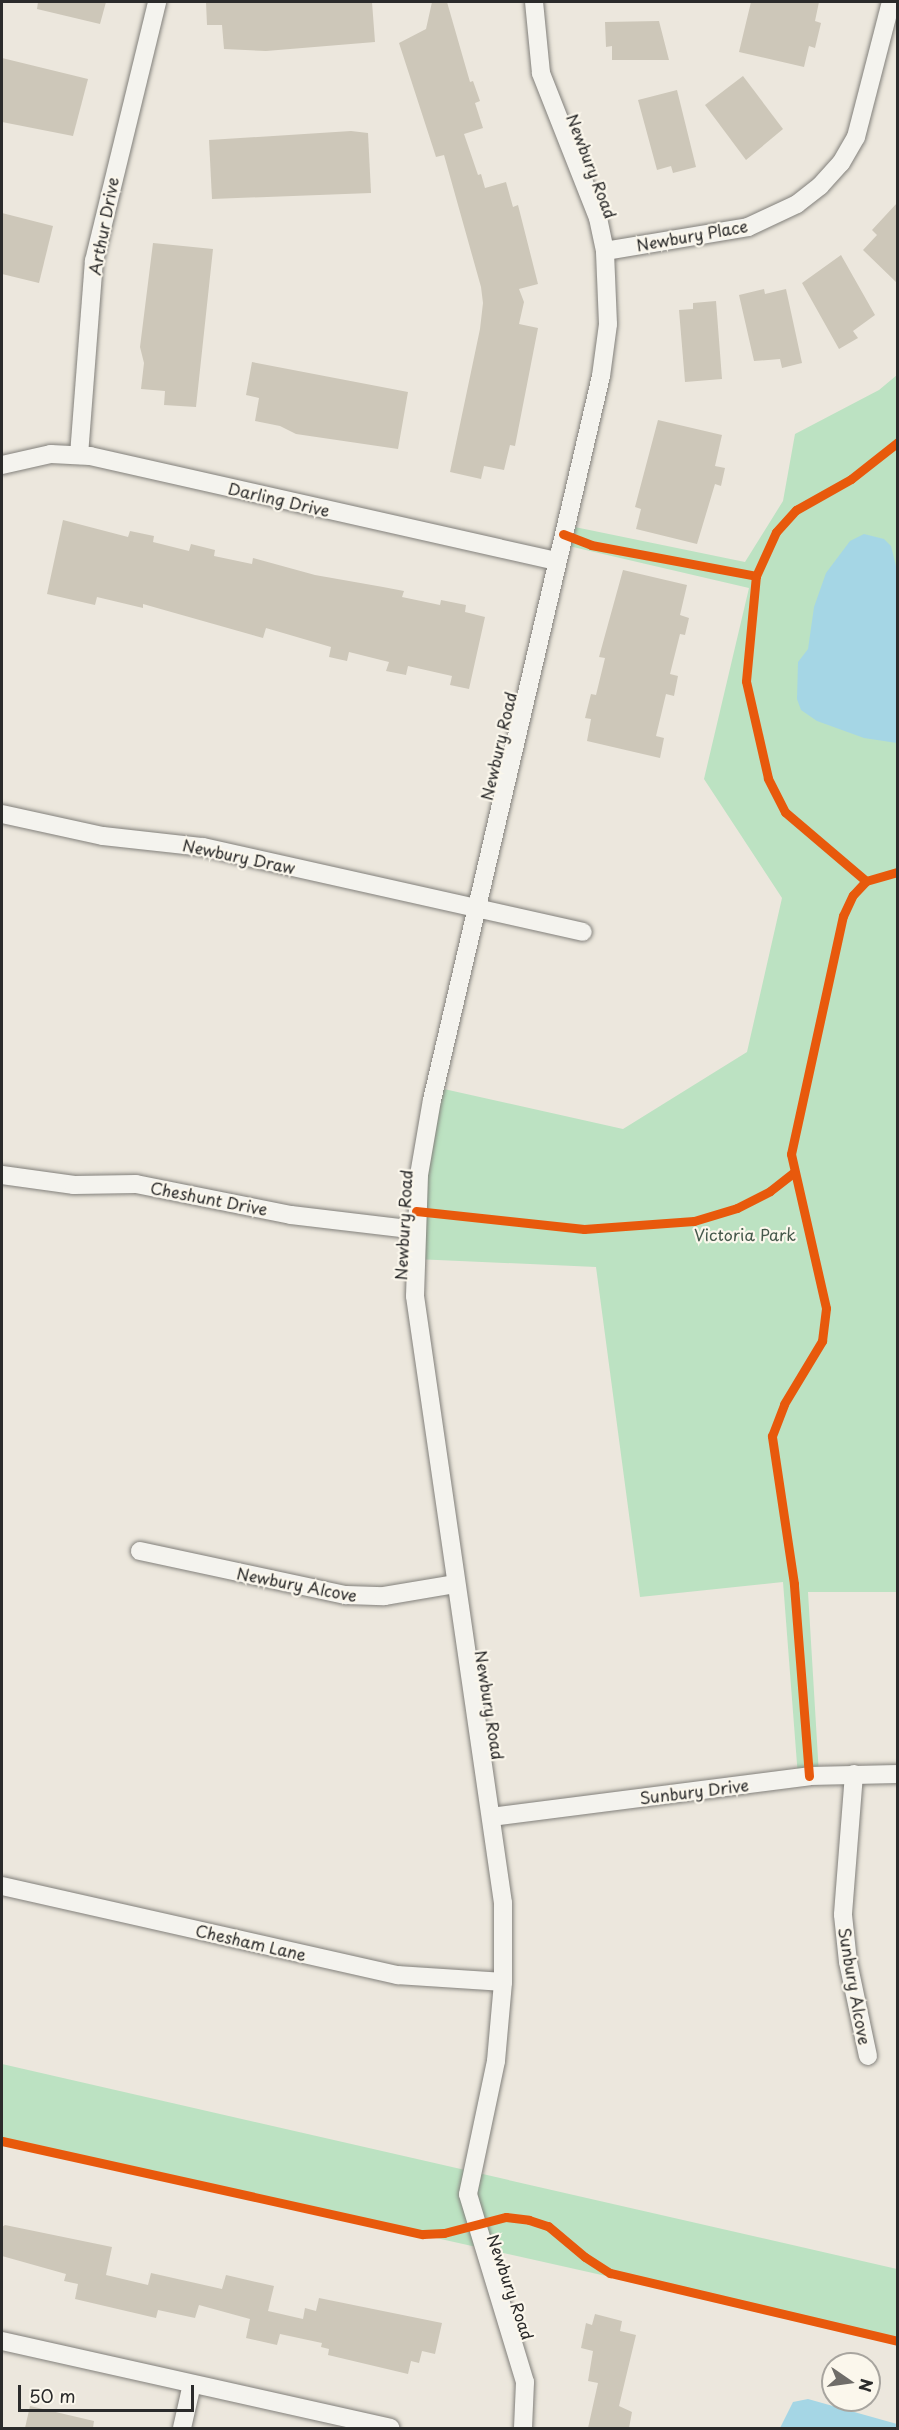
<!DOCTYPE html>
<html>
<head>
<meta charset="utf-8">
<style>
	body { margin:0 }
	#map { position:relative; width:899px; height:2430px; overflow:hidden; background:#ece7dd; font-family:"Playpen Sans",sans-serif }
	div>[style] { position:absolute }
	.green>* { inset:0; background:#bce2c2 }
	.water>* { inset:0; background:#a5d6e5 }
	.building>* { inset:0; background:#cdc7b9 }
	.roads { filter:drop-shadow(0 0 2px #82807b) drop-shadow(0 0 2px #82807b) }
	.minor>* { height:18px; margin:-9px; padding:0 9px; transform-origin:9px; border-radius:9px; background:#f4f3ee }
	.cycleway>* { height:9px; margin:-4.5px; padding:0 4.5px; transform-origin:4.5px; border-radius:4.5px; background:#e8590c }
	span { translate:-50% -50%; white-space:nowrap; text-align:center; line-height:1.15; -webkit-text-stroke:4.5px #fbf7ec; paint-order:stroke }
	.street-label { font-size:16px; color:#2b2b2b }
	.park-label { font-size:16px; color:#45584b }
	.frame { position:absolute; inset:0; border:3px solid #2b2b2b; pointer-events:none }
	.north { position:absolute; left:821px; top:2352px; width:60px; height:60px; box-sizing:border-box; background:#fbf7ec; border:2px solid #a8a59f; border-radius:50%; rotate:103deg; font-size:16px; font-weight:700; line-height:24px; text-align:center; color:#2b2b2b }
	.north::after { content:''; display:block; margin:auto; width:21px; height:27px; background:#6f6d69; clip-path:polygon(50% 0,100% 100%,50% 72%,0 100%) }
	.scale { position:absolute; left:18px; top:2385px; width:176px; height:27px; box-sizing:border-box; border:3px solid #2b2b2b; border-top:0; padding-left:8px; font-size:18px; line-height:21px; white-space:nowrap; color:#2b2b2b; -webkit-text-stroke:4px #fbf7ec; paint-order:stroke }
</style>
</head>
<body>
<div id="map">
	<div class="green">
		<div style="clip-path:polygon(897px 375px,897px 1592px,808px 1592px,819px 1775px,798px 1777px,783px 1582px,640px 1597px,596px 1267px,415px 1259px,435px 1087px,623px 1129px,747px 1052px,782px 898px,704px 779px,749px 588px,560px 544px,565px 525px,745px 562px,783px 501px,795px 434px,879px 390px)"></div>
		<div style="clip-path:polygon(2px 2064px,897px 2269px,897px 2341px,2px 2141px)"></div>
	</div>
	<div class="water">
		<div style="clip-path:polygon(864px 534px,884px 539px,891px 546px,897px 570px,897px 743px,864px 738px,817px 721px,801px 710px,797px 699px,798px 662px,808px 649px,814px 607px,826px 573px,850px 541px)"></div>
		<div style="clip-path:polygon(808px 2399px,897px 2424px,897px 2428px,780px 2428px,793px 2402px)"></div>
	</div>
	<div class="building">
		<div style="clip-path:polygon(38px 2px,106px 2px,100px 24px,37px 9px)"></div>
		<div style="clip-path:polygon(206px 2px,372px 2px,375px 42px,266px 51px,224px 49px,222px 25px,207px 25px)"></div>
		<div style="clip-path:polygon(432px 2px,447px 2px,470px 82px,473px 81px,480px 101px,475px 103px,483px 128px,464px 134px,478px 175px,481px 174px,485px 188px,506px 182px,513px 207px,518px 205px,538px 284px,519px 289px,524px 302px,519px 324px,538px 328px,515px 446px,510px 445px,504px 470px,484px 466px,481px 479px,450px 472px,480px 329px,483px 303px,481px 287px,444px 155px,436px 157px,399px 43px,426px 29px)"></div>
		<div style="clip-path:polygon(751px 2px,819px 2px,815px 21px,821px 23px,815px 48px,809px 46px,804px 67px,739px 52px)"></div>
		<div style="clip-path:polygon(659px 21px,669px 60px,612px 60px,612px 46px,606px 47px,605px 22px)"></div>
		<div style="clip-path:polygon(2px 58px,88px 79px,73px 136px,2px 122px)"></div>
		<div style="clip-path:polygon(743px 76px,783px 129px,746px 160px,705px 105px)"></div>
		<div style="clip-path:polygon(677px 90px,696px 167px,673px 173px,671px 166px,657px 170px,638px 100px)"></div>
		<div style="clip-path:polygon(351px 131px,368px 133px,371px 193px,212px 199px,209px 140px)"></div>
		<div style="clip-path:polygon(897px 203px,897px 283px,863px 250px,877px 235px,872px 230px)"></div>
		<div style="clip-path:polygon(2px 213px,53px 226px,39px 283px,2px 274px)"></div>
		<div style="clip-path:polygon(153px 243px,213px 249px,196px 407px,164px 405px,165px 391px,141px 389px,144px 363px,140px 347px)"></div>
		<div style="clip-path:polygon(841px 255px,875px 315px,853px 331px,858px 338px,839px 349px,802px 283px)"></div>
		<div style="clip-path:polygon(764px 289px,765px 294px,786px 289px,802px 363px,782px 368px,780px 359px,754px 361px,739px 295px)"></div>
		<div style="clip-path:polygon(716px 301px,722px 379px,685px 382px,679px 310px,693px 309px,693px 303px)"></div>
		<div style="clip-path:polygon(252px 362px,408px 392px,398px 449px,296px 434px,280px 426px,255px 421px,259px 398px,246px 395px)"></div>
		<div style="clip-path:polygon(658px 420px,722px 435px,715px 466px,725px 468px,721px 486px,715px 484px,697px 544px,636px 529px,641px 509px,635px 507px)"></div>
		<div style="clip-path:polygon(63px 520px,128px 537px,130px 531px,154px 536px,153px 542px,189px 551px,191px 544px,215px 550px,214px 556px,252px 564px,253px 558px,315px 575px,383px 587px,404px 591px,402px 597px,440px 605px,441px 600px,466px 605px,465px 612px,485px 617px,469px 689px,450px 685px,452px 676px,408px 666px,406px 675px,386px 671px,389px 662px,349px 652px,347px 661px,329px 657px,331px 647px,266px 628px,263px 638px,143px 604px,143px 608px,97px 597px,95px 605px,47px 594px)"></div>
		<div style="clip-path:polygon(623px 570px,687px 585px,680px 615px,689px 618px,685px 635px,680px 634px,670px 674px,678px 676px,674px 696px,666px 694px,656px 736px,664px 738px,660px 758px,587px 741px,591px 719px,585px 718px,591px 694px,596px 695px,605px 658px,599px 657px)"></div>
		<div style="clip-path:polygon(5px 2225px,112px 2247px,106px 2275px,148px 2285px,151px 2273px,222px 2289px,226px 2275px,274px 2286px,268px 2311px,303px 2319px,305px 2308px,316px 2311px,319px 2298px,442px 2323px,435px 2354px,422px 2351px,419px 2363px,411px 2361px,408px 2374px,328px 2355px,329px 2349px,321px 2347px,322px 2343px,280px 2334px,277px 2345px,246px 2338px,250px 2319px,199px 2305px,195px 2318px,158px 2310px,156px 2318px,75px 2299px,78px 2284px,64px 2281px,66px 2274px,2px 2256px,2px 2227px)"></div>
		<div style="clip-path:polygon(595px 2314px,622px 2321px,620px 2331px,636px 2335px,619px 2406px,632px 2412px,629px 2428px,588px 2428px,598px 2383px,588px 2381px,593px 2351px,581px 2348px,586px 2323px,592px 2325px)"></div>
		<div style="clip-path:polygon(30px 2406px,94px 2421px,93px 2428px,25px 2428px)"></div>
	</div>
	<div class="roads">
		<div class="minor">
			<div style="left:605px;top:251px;width:145px;rotate:-9.5deg"></div>
			<div style="left:748px;top:227px;width:54px;rotate:-25.1deg"></div>
			<div style="left:797px;top:204px;width:29px;rotate:-38deg"></div>
			<div style="left:820px;top:186px;width:31px;rotate:-48deg"></div>
			<div style="left:841px;top:163px;width:30px;rotate:-60deg"></div>
			<div style="left:856px;top:137px;width:139px;rotate:-75.5deg"></div>
			<div style="left:79px;top:455px;width:195px;rotate:-85.6deg"></div>
			<div style="left:94px;top:261px;width:267px;rotate:-76.3deg"></div>
			<div style="left:2px;top:465px;width:50px;rotate:-12.7deg"></div>
			<div style="left:51px;top:454px;width:39px;rotate:3deg"></div>
			<div style="left:90px;top:456px;width:478px;rotate:12.7deg"></div>
			<div style="left:2px;top:814px;width:103px;rotate:12.3deg"></div>
			<div style="left:103px;top:836px;width:101px;rotate:6.3deg"></div>
			<div style="left:203px;top:847px;width:389px;rotate:12.6deg"></div>
			<div style="left:2px;top:1175px;width:73px;rotate:7.9deg"></div>
			<div style="left:74px;top:1185px;width:62px;rotate:-0.9deg"></div>
			<div style="left:136px;top:1184px;width:158px;rotate:11.3deg"></div>
			<div style="left:291px;top:1215px;width:126px;rotate:6.8deg"></div>
			<div style="left:140px;top:1551px;width:211px;rotate:12.1deg"></div>
			<div style="left:346px;top:1595px;width:38px;rotate:2deg"></div>
			<div style="left:384px;top:1596px;width:73px;rotate:-9.5deg"></div>
			<div style="left:854px;top:1774px;width:141px;rotate:94.5deg"></div>
			<div style="left:843px;top:1915px;width:47px;rotate:83.9deg"></div>
			<div style="left:848px;top:1962px;width:96px;rotate:78deg"></div>
			<div style="left:491px;top:1817px;width:321px;rotate:-7.3deg"></div>
			<div style="left:809px;top:1776px;width:89px;rotate:-1.3deg"></div>
			<div style="left:2px;top:1886px;width:406px;rotate:12.7deg"></div>
			<div style="left:398px;top:1975px;width:105px;rotate:3.8deg"></div>
			<div style="left:2px;top:2341px;width:398px;rotate:12.6deg"></div>
			<div style="left:182px;top:2428px;width:45px;rotate:-77.2deg"></div>
			<div style="left:523px;top:2428px;width:46px;rotate:-87.5deg"></div>
			<div style="left:525px;top:2382px;width:196px;rotate:-106.9deg"></div>
			<div style="left:468px;top:2194px;width:136px;rotate:-78.1deg"></div>
			<div style="left:496px;top:2061px;width:79px;rotate:-84.9deg"></div>
			<div style="left:503px;top:1982px;width:79px;rotate:-90deg"></div>
			<div style="left:503px;top:1903px;width:613px;rotate:-98.25deg"></div>
			<div style="left:415px;top:1296px;width:121px;rotate:-88.1deg"></div>
			<div style="left:419px;top:1175px;width:76px;rotate:-80.2deg"></div>
			<div style="left:432px;top:1100px;width:743px;rotate:-76.86deg"></div>
			<div style="left:601px;top:376px;width:52px;rotate:-82.3deg"></div>
			<div style="left:608px;top:324px;width:73px;rotate:-92.4deg"></div>
			<div style="left:605px;top:251px;width:34px;rotate:-102deg"></div>
			<div style="left:598px;top:218px;width:156px;rotate:-111.5deg"></div>
			<div style="left:541px;top:73px;width:71px;rotate:-95.6deg"></div>
		</div>
	</div>
	<div class="cycleway">
		<div style="left:563px;top:534px;width:30px;rotate:21deg"></div>
		<div style="left:591px;top:545px;width:168px;rotate:10.6deg"></div>
		<div style="left:866px;top:881px;width:106px;rotate:-139.6deg"></div>
		<div style="left:785px;top:812px;width:38px;rotate:-117deg"></div>
		<div style="left:768px;top:778px;width:99px;rotate:-102.8deg"></div>
		<div style="left:746px;top:681px;width:105px;rotate:-84.6deg"></div>
		<div style="left:756px;top:576px;width:48px;rotate:-65.6deg"></div>
		<div style="left:776px;top:532px;width:30px;rotate:-48deg"></div>
		<div style="left:796px;top:510px;width:63px;rotate:-29.4deg"></div>
		<div style="left:851px;top:479px;width:60px;rotate:-38.2deg"></div>
		<div style="left:416px;top:1211px;width:169px;rotate:6.1deg"></div>
		<div style="left:584px;top:1229px;width:110px;rotate:-4.2deg"></div>
		<div style="left:694px;top:1221px;width:45px;rotate:-16.8deg"></div>
		<div style="left:737px;top:1208px;width:37px;rotate:-27deg"></div>
		<div style="left:770px;top:1191px;width:29px;rotate:-38deg"></div>
		<div style="left:809px;top:1776px;width:193px;rotate:-94.5deg"></div>
		<div style="left:794px;top:1584px;width:150px;rotate:-98.5deg"></div>
		<div style="left:772px;top:1436px;width:34px;rotate:-69deg"></div>
		<div style="left:784px;top:1404px;width:74px;rotate:-58.9deg"></div>
		<div style="left:822px;top:1341px;width:33px;rotate:-83deg"></div>
		<div style="left:826px;top:1308px;width:158px;rotate:-102.8deg"></div>
		<div style="left:791px;top:1154px;width:244px;rotate:-77.7deg"></div>
		<div style="left:843px;top:916px;width:23px;rotate:-65deg"></div>
		<div style="left:853px;top:895px;width:19px;rotate:-47deg"></div>
		<div style="left:866px;top:881px;width:33px;rotate:-16deg"></div>
		<div style="left:2px;top:2141px;width:431px;rotate:12.5deg"></div>
		<div style="left:423px;top:2234px;width:21px;rotate:-3deg"></div>
		<div style="left:444px;top:2233px;width:64px;rotate:-14.5deg"></div>
		<div style="left:506px;top:2217px;width:23px;rotate:7deg"></div>
		<div style="left:529px;top:2220px;width:20px;rotate:18deg"></div>
		<div style="left:548px;top:2226px;width:48px;rotate:40deg"></div>
		<div style="left:585px;top:2257px;width:30px;rotate:33deg"></div>
		<div style="left:610px;top:2273px;width:296px;rotate:13.3deg"></div>
	</div>
	<div class="street-label">
		<span style="left:592px;top:166px;rotate:69deg">Newbury Road</span>
		<span style="left:103px;top:226px;rotate:-79deg">Arthur Drive</span>
		<span style="left:692px;top:235px;rotate:-10deg">Newbury Place</span>
		<span style="left:279px;top:499px;rotate:13deg">Darling Drive</span>
		<span style="left:498px;top:746px;rotate:-77deg">Newbury Road</span>
		<span style="left:239px;top:856px;rotate:12deg">Newbury Draw</span>
		<span style="left:209px;top:1198px;rotate:11deg">Cheshunt Drive</span>
		<span style="left:403px;top:1225px;rotate:-87deg">Newbury Road</span>
		<span style="left:297px;top:1584px;rotate:11deg">Newbury Alcove</span>
		<span style="left:490px;top:1705px;rotate:81deg">Newbury Road</span>
		<span style="left:694px;top:1791px;rotate:-7deg">Sunbury Drive</span>
		<span style="left:251px;top:1942px;rotate:13deg">Chesham Lane</span>
		<span style="left:855px;top:1986px;rotate:80deg">Sunbury Alcove</span>
		<span style="left:511px;top:2287px;rotate:71deg">Newbury Road</span>
	</div>
	<div class="park-label">
		<span style="left:745px;top:1234px">Victoria Park</span>
	</div>
	<div class="frame"></div>
	<div class="north">N</div>
	<div class="scale">50 m</div>
</div>
</body>
</html>
